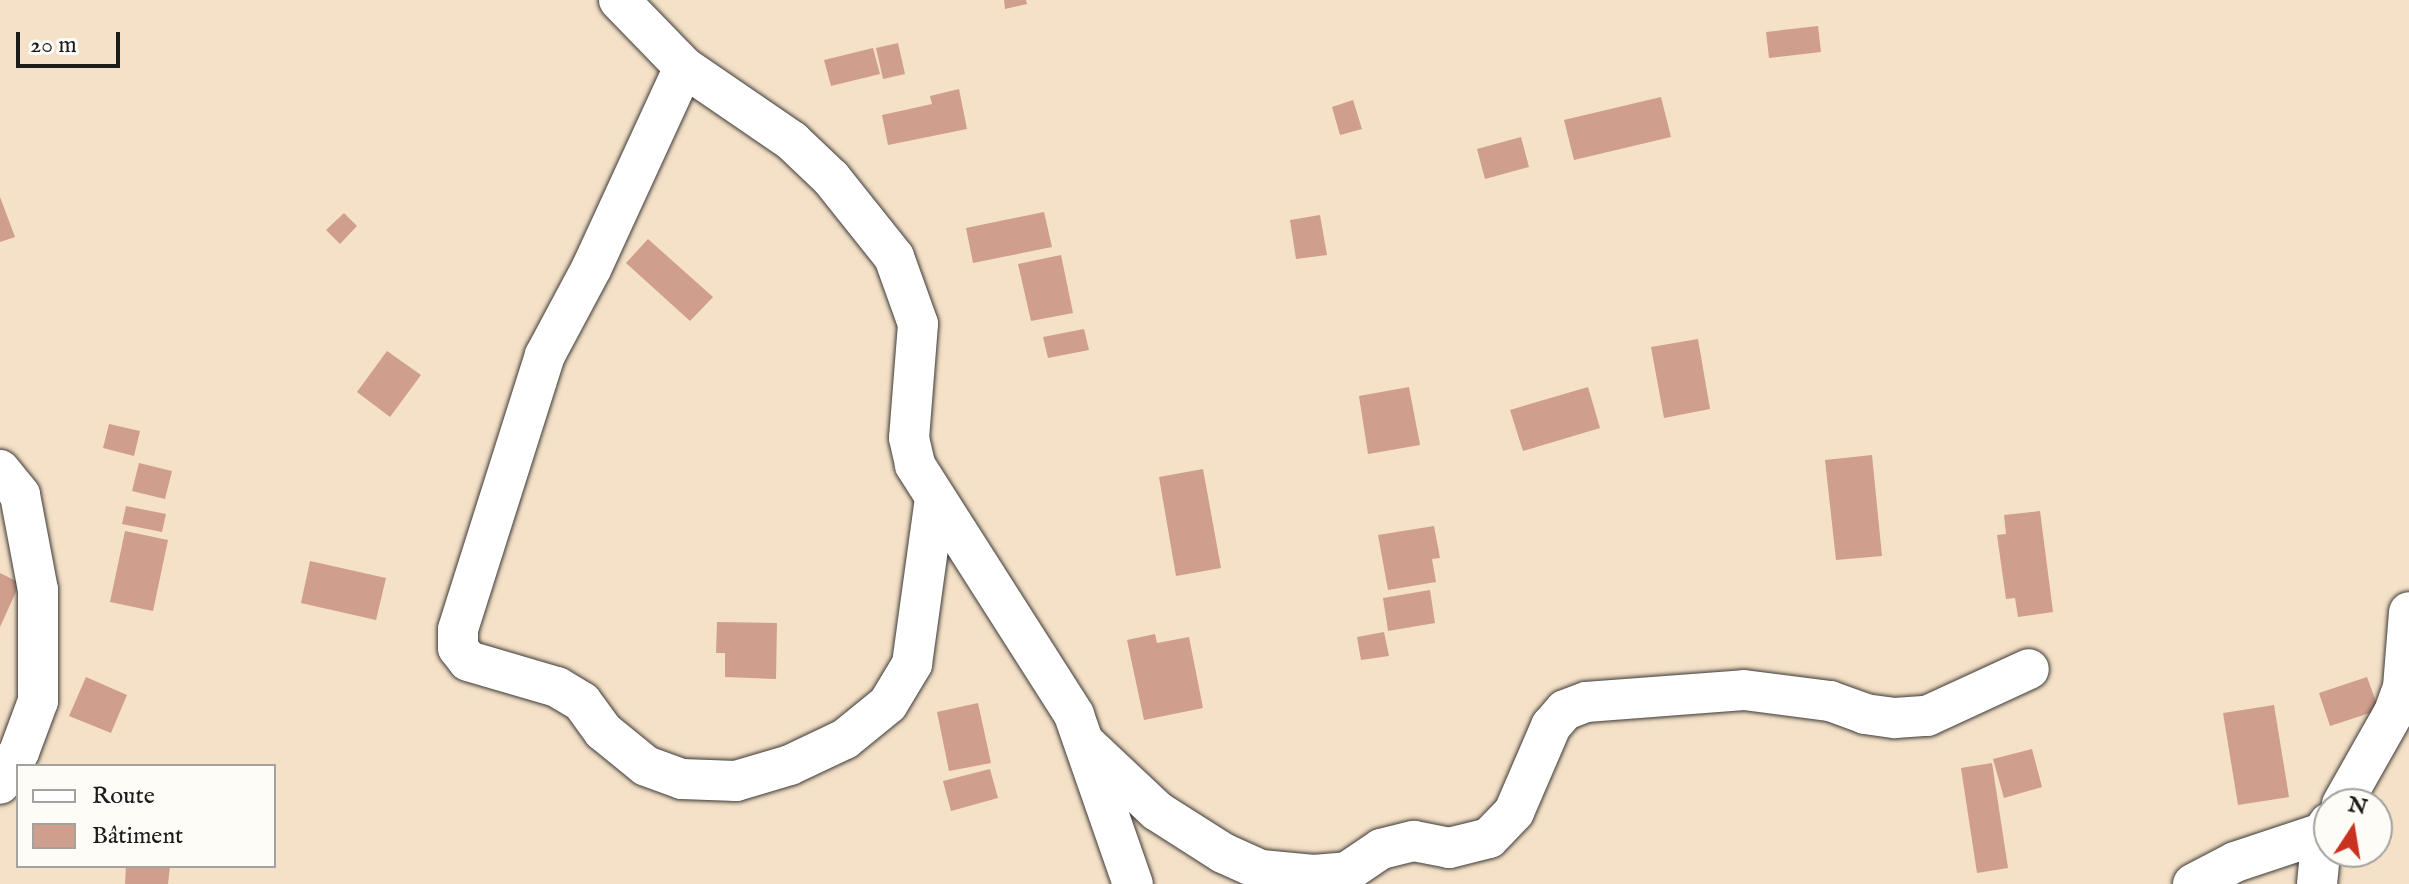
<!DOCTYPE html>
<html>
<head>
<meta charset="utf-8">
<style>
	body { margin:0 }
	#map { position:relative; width:2409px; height:884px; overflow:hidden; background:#f5e1c8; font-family:"IM FELL English",serif }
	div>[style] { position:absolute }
	.building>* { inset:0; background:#cf9e8d }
	.roads { filter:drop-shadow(0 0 2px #3d3a36) drop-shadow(0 0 2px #3d3a36) }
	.minor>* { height:40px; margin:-20px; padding:0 20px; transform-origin:20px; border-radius:20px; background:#fff }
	span { translate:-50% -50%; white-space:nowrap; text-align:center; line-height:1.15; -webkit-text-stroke:8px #fdfcf7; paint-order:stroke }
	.legend { position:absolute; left:16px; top:764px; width:260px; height:104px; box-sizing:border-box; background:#fdfcf7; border:2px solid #a3a29f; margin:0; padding:10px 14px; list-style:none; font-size:24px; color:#1c1c1c }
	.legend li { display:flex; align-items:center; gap:16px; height:40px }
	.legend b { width:40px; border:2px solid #a3a29f }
	.north { position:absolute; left:2313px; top:788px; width:80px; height:80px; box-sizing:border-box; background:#fdfcf7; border:2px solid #a3a29f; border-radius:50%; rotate:12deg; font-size:22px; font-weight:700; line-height:32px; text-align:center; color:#1c1c1c }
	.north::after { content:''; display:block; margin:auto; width:28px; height:36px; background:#c8321e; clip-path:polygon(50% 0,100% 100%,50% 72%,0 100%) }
	.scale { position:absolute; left:16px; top:32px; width:104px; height:36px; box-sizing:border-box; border:4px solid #1c1c1c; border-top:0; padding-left:10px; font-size:24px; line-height:28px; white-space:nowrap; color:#1c1c1c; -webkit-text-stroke:6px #fdfcf7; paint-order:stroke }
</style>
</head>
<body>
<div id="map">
	<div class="building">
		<div style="clip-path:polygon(1004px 0,1026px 0,1027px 4px,1005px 9px)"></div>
		<div style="clip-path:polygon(1818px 26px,1821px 52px,1769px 58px,1766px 32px)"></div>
		<div style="clip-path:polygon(898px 43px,905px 74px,883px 79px,876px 48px)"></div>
		<div style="clip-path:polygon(873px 48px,880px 74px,831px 86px,824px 60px)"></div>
		<div style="clip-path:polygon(959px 89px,967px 129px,888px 145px,882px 115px,932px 104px,930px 96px)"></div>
		<div style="clip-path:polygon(1661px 97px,1671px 137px,1574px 160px,1564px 120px)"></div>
		<div style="clip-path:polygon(1353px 100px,1362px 129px,1340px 135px,1332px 107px)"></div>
		<div style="clip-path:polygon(1521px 137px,1529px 167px,1485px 179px,1477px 149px)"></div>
		<div style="clip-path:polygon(0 197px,15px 237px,0 242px)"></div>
		<div style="clip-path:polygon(1044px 212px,1052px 247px,973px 263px,966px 228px)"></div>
		<div style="clip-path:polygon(344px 213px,357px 226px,340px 244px,326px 230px)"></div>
		<div style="clip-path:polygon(1320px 215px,1327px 255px,1296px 259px,1290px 220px)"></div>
		<div style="clip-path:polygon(648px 239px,713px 297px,690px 321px,626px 263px)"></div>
		<div style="clip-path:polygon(1061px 255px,1073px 313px,1031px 321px,1018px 264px)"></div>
		<div style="clip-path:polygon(1084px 329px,1089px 350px,1048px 358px,1043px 337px)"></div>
		<div style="clip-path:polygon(1698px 339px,1710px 409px,1664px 418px,1651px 347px)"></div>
		<div style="clip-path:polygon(387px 351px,421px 375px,390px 417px,357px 392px)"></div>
		<div style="clip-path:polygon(1409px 387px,1420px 445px,1368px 454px,1359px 396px)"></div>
		<div style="clip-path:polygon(1588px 387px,1600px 428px,1523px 451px,1510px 410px)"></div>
		<div style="clip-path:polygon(109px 424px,140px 431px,134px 456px,103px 448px)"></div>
		<div style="clip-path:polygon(1872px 455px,1882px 556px,1836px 560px,1825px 460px)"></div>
		<div style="clip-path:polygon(139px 463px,172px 471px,165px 499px,132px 491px)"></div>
		<div style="clip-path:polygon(1203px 469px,1221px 568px,1176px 576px,1159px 477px)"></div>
		<div style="clip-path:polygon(126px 506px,166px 514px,162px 532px,122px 524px)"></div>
		<div style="clip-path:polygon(2040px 511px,2053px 612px,2018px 617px,2015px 598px,2006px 599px,1997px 535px,2006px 534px,2004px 515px)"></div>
		<div style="clip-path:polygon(1434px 526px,1440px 558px,1432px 559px,1436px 582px,1388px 590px,1378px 535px)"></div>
		<div style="clip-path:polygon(125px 531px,168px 540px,153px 611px,110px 602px)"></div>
		<div style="clip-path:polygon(310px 561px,386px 578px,376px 620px,301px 603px)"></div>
		<div style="clip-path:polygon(0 573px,20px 583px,0 627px)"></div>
		<div style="clip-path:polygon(1430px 590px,1435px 623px,1388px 631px,1383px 598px)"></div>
		<div style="clip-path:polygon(717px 622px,777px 623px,776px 679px,725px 677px,725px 653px,716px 653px)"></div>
		<div style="clip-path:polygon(1384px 632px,1389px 656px,1361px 660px,1357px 637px)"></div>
		<div style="clip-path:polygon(1155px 634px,1157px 643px,1189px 637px,1203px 708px,1144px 720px,1127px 640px)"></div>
		<div style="clip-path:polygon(86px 677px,127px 695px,111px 733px,69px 716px)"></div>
		<div style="clip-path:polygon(2367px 677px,2379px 710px,2330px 726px,2319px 693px)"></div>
		<div style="clip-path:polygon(978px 703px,991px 763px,949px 771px,937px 712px)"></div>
		<div style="clip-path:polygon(2274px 705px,2289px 797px,2238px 805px,2223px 713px)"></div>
		<div style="clip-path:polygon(2032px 749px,2042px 787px,2004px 798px,1993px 759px)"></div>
		<div style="clip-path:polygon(1992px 763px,2008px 868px,1977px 873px,1961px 768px)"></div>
		<div style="clip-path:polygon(990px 769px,998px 798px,951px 811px,943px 781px)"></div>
		<div style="clip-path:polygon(126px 866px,170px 866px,168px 884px,125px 884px)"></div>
	</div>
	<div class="roads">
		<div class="minor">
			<div style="left:619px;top:0;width:93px;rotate:45.9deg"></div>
			<div style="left:684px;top:67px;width:131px;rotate:34.4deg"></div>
			<div style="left:792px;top:141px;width:54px;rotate:43.5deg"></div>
			<div style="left:831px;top:178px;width:101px;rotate:51.4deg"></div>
			<div style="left:894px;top:257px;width:71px;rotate:70.3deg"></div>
			<div style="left:918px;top:324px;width:114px;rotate:94.5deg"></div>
			<div style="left:909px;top:438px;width:28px;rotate:77deg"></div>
			<div style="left:915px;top:465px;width:296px;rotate:57.5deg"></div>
			<div style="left:1074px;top:715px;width:179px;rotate:70.8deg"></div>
			<div style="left:684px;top:67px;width:222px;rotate:114.7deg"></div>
			<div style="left:591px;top:269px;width:98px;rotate:118.1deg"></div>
			<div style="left:545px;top:355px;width:288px;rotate:107.6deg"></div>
			<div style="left:458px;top:630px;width:18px;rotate:90deg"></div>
			<div style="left:458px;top:648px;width:16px;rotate:52deg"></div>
			<div style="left:468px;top:661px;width:93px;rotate:16.3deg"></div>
			<div style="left:557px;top:687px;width:29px;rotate:31deg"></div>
			<div style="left:582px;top:702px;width:36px;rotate:54deg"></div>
			<div style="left:603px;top:731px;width:55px;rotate:39.1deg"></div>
			<div style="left:646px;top:766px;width:38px;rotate:20deg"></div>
			<div style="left:682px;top:779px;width:54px;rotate:2.1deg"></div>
			<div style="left:736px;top:781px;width:56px;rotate:-16.5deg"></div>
			<div style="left:790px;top:765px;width:61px;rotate:-25.3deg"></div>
			<div style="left:845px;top:739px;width:55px;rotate:-39.1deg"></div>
			<div style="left:888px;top:704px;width:47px;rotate:-59deg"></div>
			<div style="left:912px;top:664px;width:167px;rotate:-82.1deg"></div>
			<div style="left:0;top:470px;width:32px;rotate:51deg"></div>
			<div style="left:20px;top:495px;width:97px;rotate:79.3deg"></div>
			<div style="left:38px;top:590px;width:111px;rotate:90deg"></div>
			<div style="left:38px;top:701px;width:54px;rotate:110.4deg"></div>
			<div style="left:19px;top:752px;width:37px;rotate:121deg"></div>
			<div style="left:1087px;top:745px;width:96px;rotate:43.3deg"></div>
			<div style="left:1157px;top:811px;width:78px;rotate:32.5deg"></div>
			<div style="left:1223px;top:853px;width:42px;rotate:24.1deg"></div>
			<div style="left:1261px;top:870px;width:53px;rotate:5.4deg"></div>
			<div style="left:1314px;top:875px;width:33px;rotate:-5deg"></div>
			<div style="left:1347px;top:872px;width:41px;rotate:-34.1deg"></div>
			<div style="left:1381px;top:849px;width:34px;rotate:-14deg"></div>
			<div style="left:1414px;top:841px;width:36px;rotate:11deg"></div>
			<div style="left:1449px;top:848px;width:41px;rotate:-14deg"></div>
			<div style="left:1489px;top:838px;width:36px;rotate:-46deg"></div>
			<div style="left:1514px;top:812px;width:94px;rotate:-66.7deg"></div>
			<div style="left:1551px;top:726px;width:21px;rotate:-49deg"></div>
			<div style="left:1565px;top:710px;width:22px;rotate:-21deg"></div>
			<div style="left:1586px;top:702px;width:158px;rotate:-4.3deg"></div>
			<div style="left:1744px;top:690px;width:87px;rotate:7.3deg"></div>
			<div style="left:1830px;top:701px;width:37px;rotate:20deg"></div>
			<div style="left:1865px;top:714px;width:30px;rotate:8deg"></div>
			<div style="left:1895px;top:718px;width:32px;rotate:-4deg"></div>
			<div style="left:1927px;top:716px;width:112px;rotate:-24.7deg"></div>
			<div style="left:2342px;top:804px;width:106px;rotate:-60.5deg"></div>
			<div style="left:2394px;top:712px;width:27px;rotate:-70deg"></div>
			<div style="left:2403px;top:687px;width:75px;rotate:-85.4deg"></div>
			<div style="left:2193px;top:884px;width:47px;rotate:-27.6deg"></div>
			<div style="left:2235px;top:862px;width:92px;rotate:-18.4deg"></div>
			<div style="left:2317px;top:884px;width:51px;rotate:-84.4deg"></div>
			<div style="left:2322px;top:833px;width:12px;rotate:-55deg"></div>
		</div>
	</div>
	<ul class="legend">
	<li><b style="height:10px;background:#fff"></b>Route</li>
	<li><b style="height:22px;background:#cf9e8d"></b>Bâtiment</li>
	</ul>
	<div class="north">N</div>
	<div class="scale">20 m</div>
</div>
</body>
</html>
